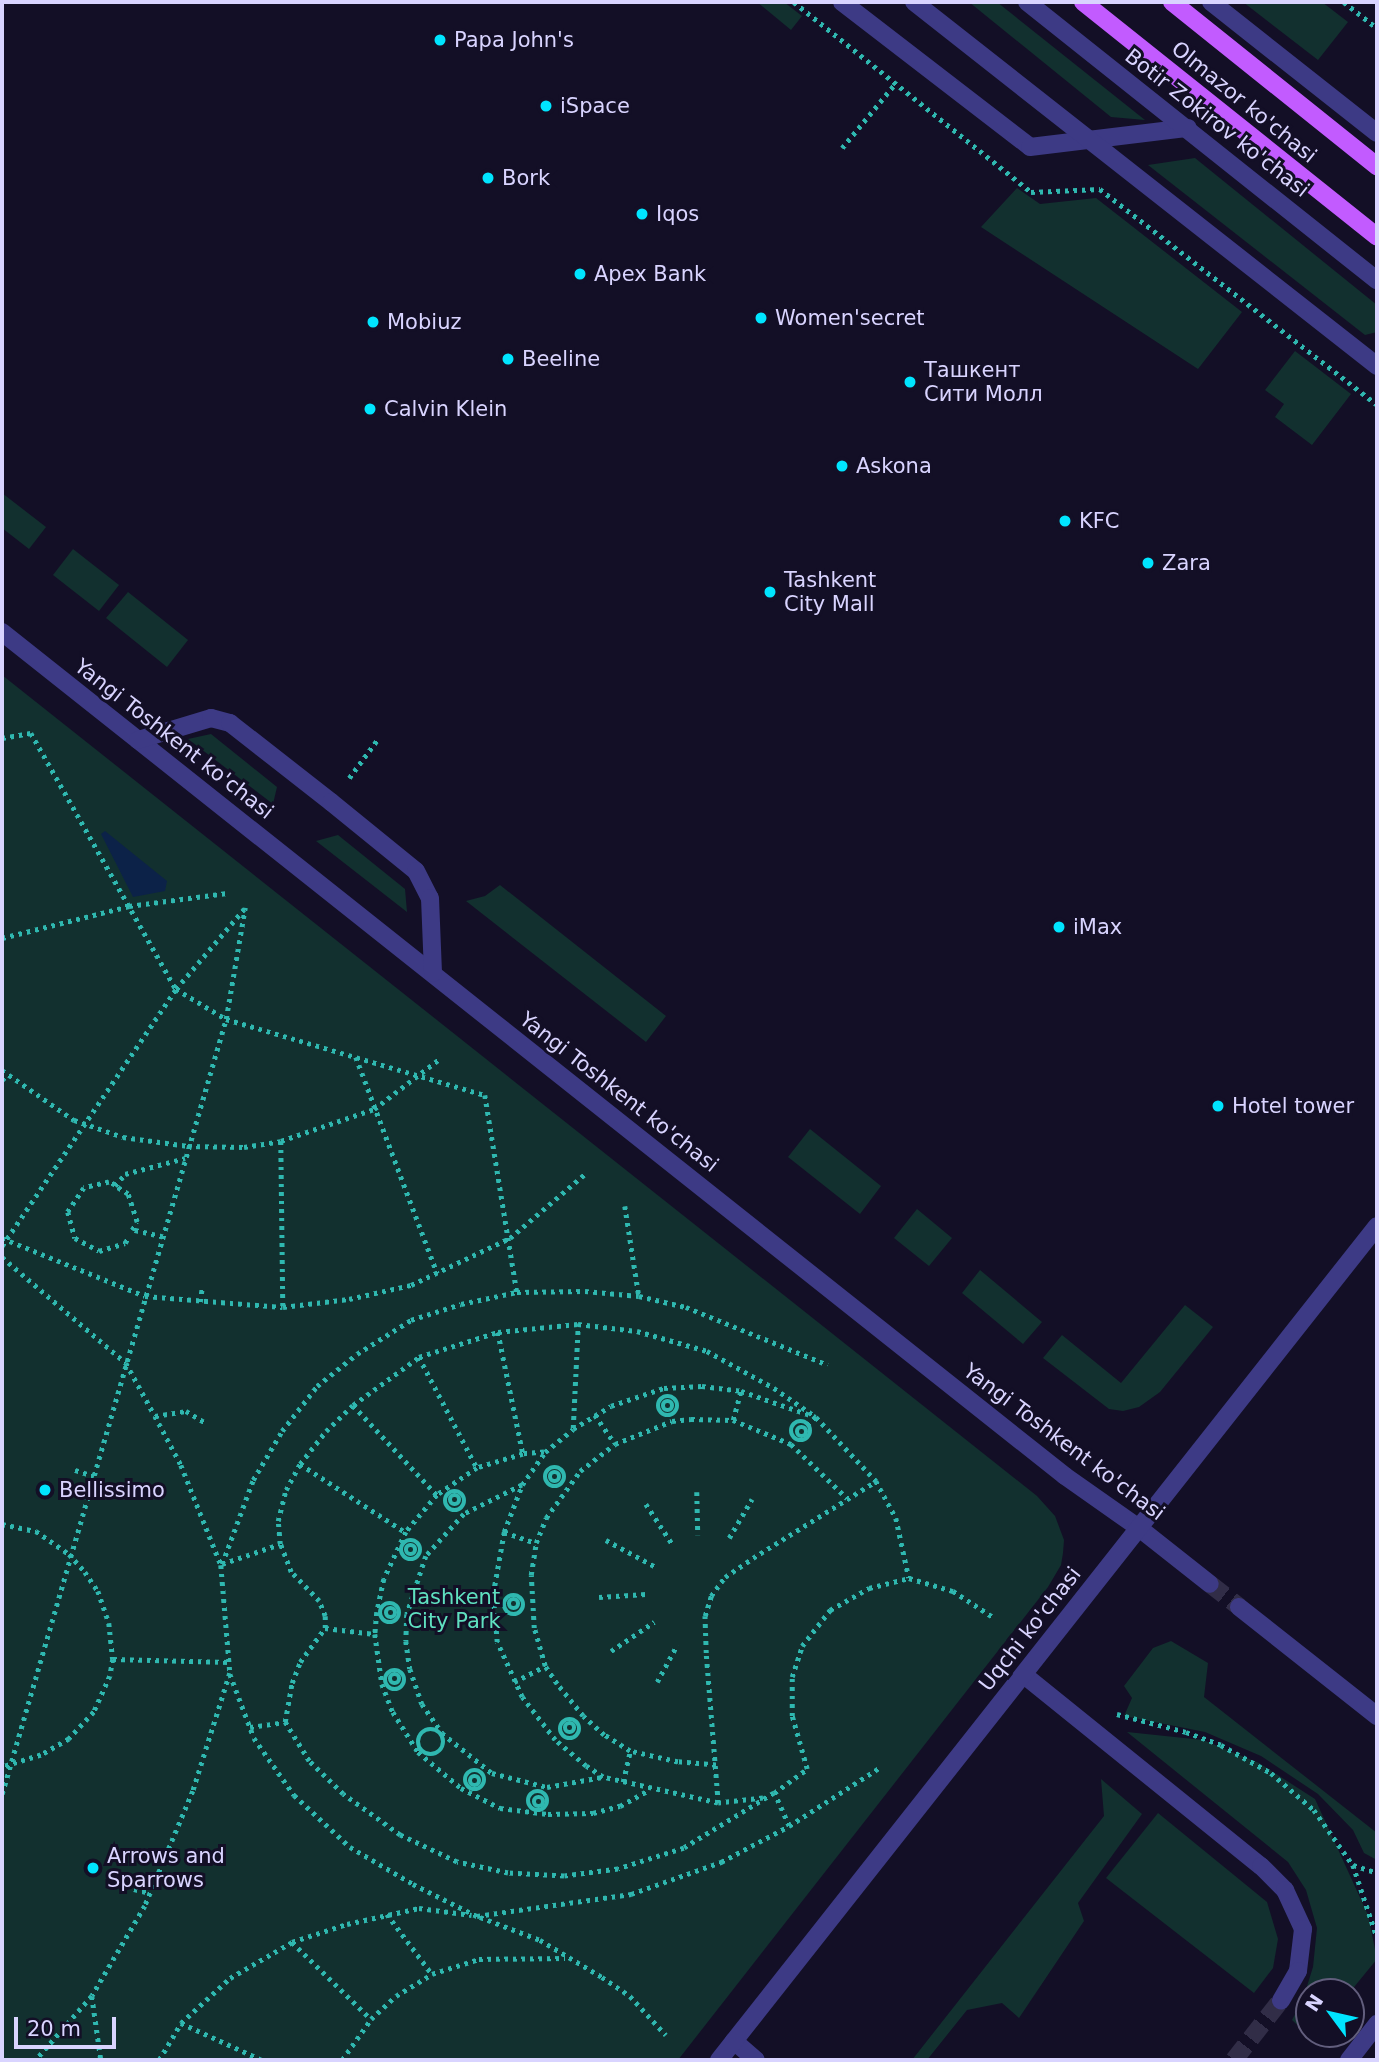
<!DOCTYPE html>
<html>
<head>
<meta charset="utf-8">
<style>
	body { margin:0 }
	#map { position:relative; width:1379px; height:2062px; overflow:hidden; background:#130f26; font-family:"DejaVu Sans",sans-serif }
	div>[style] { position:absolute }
	.green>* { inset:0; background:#12302f }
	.water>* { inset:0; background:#0c2248 }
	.minor-tunnel>* { height:18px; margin-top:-9px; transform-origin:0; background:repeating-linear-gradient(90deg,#312d47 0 18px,transparent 0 27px) }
	.path>* { height:4.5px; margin-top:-2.25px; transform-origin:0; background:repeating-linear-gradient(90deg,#2fb8b0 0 3.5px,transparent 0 8.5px) }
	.path>.ring { margin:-2.25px; padding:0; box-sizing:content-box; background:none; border:4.5px solid #2fb8b0; border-radius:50% }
	.minor>* { height:18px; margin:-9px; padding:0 9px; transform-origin:9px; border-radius:9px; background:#3d3a85 }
	.major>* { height:18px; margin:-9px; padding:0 9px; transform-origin:9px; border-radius:9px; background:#c25bff }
	.dots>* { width:19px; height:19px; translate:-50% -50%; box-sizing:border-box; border:4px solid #130f26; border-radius:50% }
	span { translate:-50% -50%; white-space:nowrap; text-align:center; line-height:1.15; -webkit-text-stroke:6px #130f26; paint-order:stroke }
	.poi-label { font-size:21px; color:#d9d4ff }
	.left { translate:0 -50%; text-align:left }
	.street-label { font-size:21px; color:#d9d4ff }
	.park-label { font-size:21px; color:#5fe0c0 }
	.frame { position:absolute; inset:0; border:4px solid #d9d4ff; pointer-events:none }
	.north { position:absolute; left:1295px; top:1978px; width:70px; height:70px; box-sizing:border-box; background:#130f26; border:2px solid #625e7d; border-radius:50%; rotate:303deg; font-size:19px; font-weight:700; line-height:28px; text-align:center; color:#d9d4ff }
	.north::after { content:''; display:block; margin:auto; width:24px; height:32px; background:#00e5ff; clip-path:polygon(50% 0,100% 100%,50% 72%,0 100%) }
	.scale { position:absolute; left:14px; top:2017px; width:102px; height:32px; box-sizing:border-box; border:4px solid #d9d4ff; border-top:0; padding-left:9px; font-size:21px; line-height:24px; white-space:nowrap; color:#d9d4ff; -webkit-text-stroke:5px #130f26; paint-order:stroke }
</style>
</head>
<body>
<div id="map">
	<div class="green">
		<div style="clip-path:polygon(757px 2px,784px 2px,802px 16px,791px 30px)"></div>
		<div style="clip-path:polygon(969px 2px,997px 2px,1145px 120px,1111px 117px)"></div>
		<div style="clip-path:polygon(1243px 2px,1322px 2px,1348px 22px,1318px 60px)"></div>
		<div style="clip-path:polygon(1195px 158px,1377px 305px,1377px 332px,1365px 335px,1148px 165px)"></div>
		<div style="clip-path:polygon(1017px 188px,1040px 204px,1096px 198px,1242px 312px,1198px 369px,981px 227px)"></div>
		<div style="clip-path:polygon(1295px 351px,1351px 394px,1312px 445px,1275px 417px,1284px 404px,1265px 390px)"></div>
		<div style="clip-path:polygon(2px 493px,46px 527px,29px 549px,2px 528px)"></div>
		<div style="clip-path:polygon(73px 549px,119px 585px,99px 611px,53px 575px)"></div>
		<div style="clip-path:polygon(128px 592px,188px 640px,167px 667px,106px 618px)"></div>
		<div style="clip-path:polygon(2px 675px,1037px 1496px,1055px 1516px,1064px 1540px,1063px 1553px,1061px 1565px,1048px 1587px,678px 2060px,2px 2060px)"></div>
		<div style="clip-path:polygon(211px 734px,277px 787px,273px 804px,188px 739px)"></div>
		<div style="clip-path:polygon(338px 835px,405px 889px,407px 912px,316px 841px)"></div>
		<div style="clip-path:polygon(500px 885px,666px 1016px,646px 1042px,466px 901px,485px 896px)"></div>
		<div style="clip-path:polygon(810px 1129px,881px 1186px,860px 1214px,788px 1157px)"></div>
		<div style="clip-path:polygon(917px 1209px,952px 1238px,929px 1266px,894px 1238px)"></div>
		<div style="clip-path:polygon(980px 1270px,1042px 1322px,1023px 1344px,962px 1293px)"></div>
		<div style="clip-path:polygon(1185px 1305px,1213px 1327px,1160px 1392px,1139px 1407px,1123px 1411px,1109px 1409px,1043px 1358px,1062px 1335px,1121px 1383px)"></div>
		<div style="clip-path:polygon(1171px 1641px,1208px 1663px,1204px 1697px,1377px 1833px,1377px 1860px,1364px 1853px,1353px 1830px,1318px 1794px,1261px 1756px,1205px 1732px,1124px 1716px,1132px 1698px,1124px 1686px,1153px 1648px)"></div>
		<div style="clip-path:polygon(1127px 1732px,1203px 1740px,1259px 1763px,1315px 1799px,1368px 1915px,1377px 1959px,1350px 1992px,1309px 1992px,1309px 2034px,1316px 2034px,1312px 2039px,1292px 2020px,1303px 1999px,1313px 1967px,1317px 1928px,1306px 1890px,1288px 1862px)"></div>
		<div style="clip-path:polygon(1101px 1779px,1142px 1814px,1078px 1903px,1084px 1921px,1019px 2018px,1002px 2003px,967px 2010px,927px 2060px,912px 2060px,1104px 1816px)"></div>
		<div style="clip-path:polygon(1158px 1813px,1267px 1902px,1278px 1939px,1273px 1968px,1254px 1993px,1106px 1878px)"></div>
	</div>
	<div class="water">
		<div style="clip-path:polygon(105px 831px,167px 881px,165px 891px,133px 897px,101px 834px)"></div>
	</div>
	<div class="minor-tunnel">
		<div style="left:1210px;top:1584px;width:37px;rotate:38deg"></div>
		<div style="left:1234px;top:2060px;width:76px;rotate:-51.9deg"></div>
	</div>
	<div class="path">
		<div style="left:794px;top:2px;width:304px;rotate:38.7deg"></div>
		<div style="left:1031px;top:192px;width:69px;rotate:-2.5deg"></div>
		<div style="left:1100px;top:189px;width:351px;rotate:37.9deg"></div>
		<div style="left:1344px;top:2px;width:42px;rotate:38.2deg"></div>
		<div style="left:842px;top:148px;width:83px;rotate:-50.4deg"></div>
		<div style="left:2px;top:738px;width:29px;rotate:-10deg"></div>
		<div style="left:31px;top:733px;width:294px;rotate:60.5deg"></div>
		<div style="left:176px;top:989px;width:58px;rotate:31deg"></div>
		<div style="left:226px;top:1019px;width:270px;rotate:16.4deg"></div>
		<div style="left:485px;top:1095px;width:200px;rotate:80.8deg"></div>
		<div style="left:349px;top:778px;width:49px;rotate:-53.4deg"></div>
		<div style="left:2px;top:938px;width:131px;rotate:-14.1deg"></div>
		<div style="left:129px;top:906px;width:99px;rotate:-7.6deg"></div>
		<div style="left:356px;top:1057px;width:231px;rotate:69.4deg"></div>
		<div style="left:2px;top:1070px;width:88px;rotate:34.8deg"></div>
		<div style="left:74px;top:1120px;width:52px;rotate:19.1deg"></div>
		<div style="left:123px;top:1137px;width:66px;rotate:7.9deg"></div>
		<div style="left:188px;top:1146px;width:56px;rotate:1deg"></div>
		<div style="left:244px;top:1147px;width:37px;rotate:-9deg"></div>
		<div style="left:281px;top:1141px;width:98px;rotate:-19deg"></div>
		<div style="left:374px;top:1109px;width:81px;rotate:-37.4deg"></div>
		<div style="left:2px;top:1080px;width:7px;rotate:-45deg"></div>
		<div style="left:281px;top:1141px;width:166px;rotate:89.3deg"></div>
		<div style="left:115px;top:1185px;width:7px;rotate:-153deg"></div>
		<div style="left:109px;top:1182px;width:26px;rotate:167deg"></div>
		<div style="left:84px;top:1188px;width:29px;rotate:124deg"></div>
		<div style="left:68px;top:1212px;width:27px;rotate:75deg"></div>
		<div style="left:75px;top:1238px;width:27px;rotate:28deg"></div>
		<div style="left:99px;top:1251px;width:27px;rotate:-17deg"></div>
		<div style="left:125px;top:1243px;width:8px;rotate:-60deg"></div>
		<div style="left:625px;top:1206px;width:91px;rotate:81.2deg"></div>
		<div style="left:163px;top:1237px;width:32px;rotate:-167deg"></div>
		<div style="left:132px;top:1230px;width:9px;rotate:-58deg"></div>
		<div style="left:137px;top:1222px;width:29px;rotate:-108deg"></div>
		<div style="left:128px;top:1194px;width:15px;rotate:-148deg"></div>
		<div style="left:115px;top:1186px;width:16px;rotate:-50deg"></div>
		<div style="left:125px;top:1174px;width:62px;rotate:-14.9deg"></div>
		<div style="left:2px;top:1238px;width:154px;rotate:22.1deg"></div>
		<div style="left:145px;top:1296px;width:138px;rotate:4.6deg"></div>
		<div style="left:283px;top:1307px;width:66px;rotate:-6.9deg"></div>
		<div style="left:349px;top:1299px;width:64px;rotate:-12.7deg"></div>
		<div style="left:411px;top:1285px;width:110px;rotate:-25.4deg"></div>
		<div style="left:510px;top:1238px;width:99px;rotate:-40.5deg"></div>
		<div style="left:2px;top:1246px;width:310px;rotate:-55.9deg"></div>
		<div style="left:176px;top:989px;width:105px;rotate:-49.6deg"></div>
		<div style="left:2px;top:1257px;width:163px;rotate:40.5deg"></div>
		<div style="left:126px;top:1363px;width:60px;rotate:61.3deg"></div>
		<div style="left:155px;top:1416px;width:55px;rotate:62deg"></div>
		<div style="left:181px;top:1465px;width:108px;rotate:68.2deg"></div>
		<div style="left:221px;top:1565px;width:108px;rotate:85.2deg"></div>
		<div style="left:230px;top:1673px;width:124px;rotate:107.4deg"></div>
		<div style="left:193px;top:1791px;width:125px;rotate:112.7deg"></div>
		<div style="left:145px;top:1906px;width:104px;rotate:120.5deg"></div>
		<div style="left:92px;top:1996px;width:85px;rotate:131.2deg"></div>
		<div style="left:200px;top:1302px;width:15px;rotate:-82deg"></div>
		<div style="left:498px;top:1332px;width:125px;rotate:78.4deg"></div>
		<div style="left:419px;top:1357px;width:125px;rotate:62.4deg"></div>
		<div class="ring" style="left:658px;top:1396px;width:15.5px;height:15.5px"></div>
		<div class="ring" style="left:663.5px;top:1401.5px;width:4.5px;height:4.5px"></div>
		<div style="left:353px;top:1405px;width:123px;rotate:47deg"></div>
		<div style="left:595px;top:1415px;width:35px;rotate:55deg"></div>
		<div style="left:155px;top:1416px;width:31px;rotate:-9deg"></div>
		<div style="left:186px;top:1411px;width:23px;rotate:31deg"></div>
		<div style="left:733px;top:1420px;width:30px;rotate:-75deg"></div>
		<div class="ring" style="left:791px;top:1421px;width:15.5px;height:15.5px"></div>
		<div class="ring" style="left:797.5px;top:1427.5px;width:4.5px;height:4.5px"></div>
		<div style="left:573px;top:1428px;width:104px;rotate:-87.2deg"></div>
		<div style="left:544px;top:1452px;width:21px;rotate:175deg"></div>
		<div style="left:523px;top:1454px;width:48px;rotate:163.1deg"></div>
		<div style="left:477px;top:1468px;width:48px;rotate:146deg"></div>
		<div style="left:437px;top:1495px;width:48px;rotate:130deg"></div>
		<div style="left:406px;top:1532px;width:52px;rotate:115.1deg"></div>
		<div style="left:384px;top:1579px;width:34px;rotate:102deg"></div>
		<div style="left:377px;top:1612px;width:22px;rotate:95deg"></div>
		<div style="left:375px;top:1634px;width:50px;rotate:82deg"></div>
		<div style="left:382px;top:1684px;width:30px;rotate:69deg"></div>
		<div style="left:393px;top:1712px;width:47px;rotate:58deg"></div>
		<div style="left:418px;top:1752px;width:56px;rotate:39.9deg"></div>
		<div style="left:461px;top:1788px;width:44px;rotate:27.1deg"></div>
		<div style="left:500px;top:1808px;width:48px;rotate:7.1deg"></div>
		<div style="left:548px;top:1814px;width:45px;rotate:-1.3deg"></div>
		<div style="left:593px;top:1813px;width:28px;rotate:-15deg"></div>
		<div style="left:620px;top:1806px;width:33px;rotate:-29deg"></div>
		<div style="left:300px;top:1464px;width:125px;rotate:32.9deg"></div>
		<div class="ring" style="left:545px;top:1467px;width:15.5px;height:15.5px"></div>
		<div style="left:75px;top:1470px;width:20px;rotate:18deg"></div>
		<div class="ring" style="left:550.5px;top:1472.5px;width:4.5px;height:4.5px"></div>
		<div style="left:522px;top:1485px;width:65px;rotate:153.4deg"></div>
		<div style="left:464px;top:1514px;width:57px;rotate:132.1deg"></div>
		<div style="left:426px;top:1556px;width:61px;rotate:108.1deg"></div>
		<div style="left:407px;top:1614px;width:27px;rotate:92deg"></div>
		<div style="left:406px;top:1641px;width:28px;rotate:82deg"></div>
		<div style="left:410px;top:1669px;width:37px;rotate:71deg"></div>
		<div style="left:422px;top:1704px;width:35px;rotate:55deg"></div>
		<div style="left:442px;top:1733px;width:64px;rotate:38.7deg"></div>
		<div style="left:492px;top:1773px;width:57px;rotate:14.3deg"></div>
		<div style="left:547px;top:1787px;width:56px;rotate:-10.3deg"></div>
		<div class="ring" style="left:445px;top:1491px;width:15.5px;height:15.5px"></div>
		<div style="left:697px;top:1492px;width:43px;rotate:88.7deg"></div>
		<div class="ring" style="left:450.5px;top:1495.5px;width:4.5px;height:4.5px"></div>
		<div style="left:646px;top:1504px;width:49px;rotate:56.6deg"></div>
		<div style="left:2px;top:1524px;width:35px;rotate:12deg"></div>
		<div style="left:36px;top:1531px;width:40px;rotate:34.9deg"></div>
		<div style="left:69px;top:1554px;width:24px;rotate:48deg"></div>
		<div style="left:85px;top:1572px;width:23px;rotate:56deg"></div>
		<div style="left:98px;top:1591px;width:34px;rotate:71deg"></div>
		<div style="left:109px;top:1623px;width:36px;rotate:84deg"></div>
		<div style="left:113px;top:1659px;width:17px;rotate:100deg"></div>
		<div style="left:110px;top:1676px;width:39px;rotate:114deg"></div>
		<div style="left:94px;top:1712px;width:37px;rotate:133deg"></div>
		<div style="left:69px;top:1739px;width:32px;rotate:150deg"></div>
		<div style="left:41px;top:1755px;width:41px;rotate:162.9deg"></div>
		<div style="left:504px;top:1532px;width:34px;rotate:19deg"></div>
		<div style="left:729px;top:1538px;width:45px;rotate:-59.5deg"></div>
		<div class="ring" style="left:401px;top:1540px;width:15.5px;height:15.5px"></div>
		<div style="left:606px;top:1540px;width:55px;rotate:28.4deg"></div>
		<div class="ring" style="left:406.5px;top:1545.5px;width:4.5px;height:4.5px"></div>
		<div style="left:222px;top:1564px;width:90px;rotate:-69.7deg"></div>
		<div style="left:253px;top:1480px;width:57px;rotate:-59.4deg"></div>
		<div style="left:282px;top:1431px;width:57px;rotate:-52.1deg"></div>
		<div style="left:317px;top:1386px;width:51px;rotate:-38.7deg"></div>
		<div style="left:357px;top:1354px;width:64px;rotate:-32.2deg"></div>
		<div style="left:411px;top:1320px;width:52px;rotate:-17.7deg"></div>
		<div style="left:461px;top:1304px;width:57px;rotate:-12.1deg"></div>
		<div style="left:517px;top:1292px;width:68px;rotate:-0.8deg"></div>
		<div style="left:585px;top:1291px;width:54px;rotate:5.3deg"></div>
		<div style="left:639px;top:1296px;width:48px;rotate:13.2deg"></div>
		<div style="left:686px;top:1307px;width:153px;rotate:22.2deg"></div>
		<div style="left:222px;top:1564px;width:61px;rotate:-19deg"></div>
		<div class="ring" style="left:504px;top:1595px;width:15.5px;height:15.5px"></div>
		<div style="left:599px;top:1597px;width:47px;rotate:-3.7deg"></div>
		<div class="ring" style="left:509.5px;top:1599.5px;width:4.5px;height:4.5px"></div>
		<div class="ring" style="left:380px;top:1603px;width:15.5px;height:15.5px"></div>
		<div class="ring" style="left:386.5px;top:1608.5px;width:4.5px;height:4.5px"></div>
		<div style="left:325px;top:1628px;width:50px;rotate:6.8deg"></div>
		<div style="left:611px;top:1651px;width:52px;rotate:-34deg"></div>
		<div style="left:113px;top:1659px;width:116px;rotate:1.5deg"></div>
		<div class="ring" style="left:385px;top:1670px;width:15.5px;height:15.5px"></div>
		<div style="left:230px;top:1674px;width:68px;rotate:69.4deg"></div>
		<div style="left:254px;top:1738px;width:70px;rotate:54.9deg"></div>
		<div style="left:294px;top:1795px;width:76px;rotate:42.9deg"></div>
		<div style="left:350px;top:1847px;width:73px;rotate:30.4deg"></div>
		<div style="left:413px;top:1884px;width:72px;rotate:26.6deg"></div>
		<div style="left:477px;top:1916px;width:156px;rotate:-8.1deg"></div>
		<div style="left:631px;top:1894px;width:96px;rotate:-19.6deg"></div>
		<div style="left:721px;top:1862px;width:77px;rotate:-27.9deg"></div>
		<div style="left:789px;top:1826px;width:107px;rotate:-32.8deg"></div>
		<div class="ring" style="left:390.5px;top:1674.5px;width:4.5px;height:4.5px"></div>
		<div style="left:514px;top:1682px;width:35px;rotate:-27deg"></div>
		<div style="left:657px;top:1682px;width:42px;rotate:-61.6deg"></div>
		<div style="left:1117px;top:1714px;width:71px;rotate:14.6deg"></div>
		<div style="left:1186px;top:1732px;width:37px;rotate:20deg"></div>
		<div style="left:1221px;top:1745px;width:57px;rotate:29.2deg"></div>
		<div style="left:1271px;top:1773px;width:57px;rotate:40.7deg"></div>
		<div style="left:1314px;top:1810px;width:67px;rotate:54.7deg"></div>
		<div style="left:1353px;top:1865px;width:76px;rotate:71.6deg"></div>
		<div class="ring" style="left:560px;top:1719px;width:15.5px;height:15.5px"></div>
		<div class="ring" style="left:565.5px;top:1723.5px;width:4.5px;height:4.5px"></div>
		<div style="left:250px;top:1727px;width:35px;rotate:-8deg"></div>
		<div class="ring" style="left:418px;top:1729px;width:21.5px;height:21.5px"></div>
		<div style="left:716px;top:1765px;width:38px;rotate:-175deg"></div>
		<div style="left:678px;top:1762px;width:49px;rotate:-167.1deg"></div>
		<div style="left:630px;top:1751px;width:31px;rotate:-148deg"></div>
		<div style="left:604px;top:1735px;width:28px;rotate:-138deg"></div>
		<div style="left:583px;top:1716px;width:41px;rotate:-129.1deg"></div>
		<div style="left:557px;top:1684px;width:22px;rotate:-124deg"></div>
		<div style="left:545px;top:1666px;width:40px;rotate:-106deg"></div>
		<div style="left:534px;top:1628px;width:53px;rotate:-93.2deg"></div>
		<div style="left:531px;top:1575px;width:32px;rotate:-81deg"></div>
		<div style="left:536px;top:1543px;width:27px;rotate:-68deg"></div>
		<div style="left:546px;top:1518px;width:58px;rotate:-54.1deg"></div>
		<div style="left:580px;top:1471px;width:44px;rotate:-37.6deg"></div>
		<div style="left:615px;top:1444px;width:61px;rotate:-22deg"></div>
		<div style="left:672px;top:1421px;width:19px;rotate:-6deg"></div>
		<div style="left:691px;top:1419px;width:42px;rotate:1.4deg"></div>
		<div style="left:733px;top:1420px;width:63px;rotate:22.5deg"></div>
		<div style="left:791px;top:1444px;width:78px;rotate:44deg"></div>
		<div class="ring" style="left:465px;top:1770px;width:15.5px;height:15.5px"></div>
		<div class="ring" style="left:470.5px;top:1776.5px;width:4.5px;height:4.5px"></div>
		<div style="left:623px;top:1782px;width:32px;rotate:-77deg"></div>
		<div class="ring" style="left:528px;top:1791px;width:15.5px;height:15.5px"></div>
		<div style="left:774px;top:1793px;width:41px;rotate:-36deg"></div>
		<div style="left:807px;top:1769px;width:55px;rotate:-105.8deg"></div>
		<div style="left:792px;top:1716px;width:39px;rotate:-90deg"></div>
		<div style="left:792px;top:1677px;width:33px;rotate:-72deg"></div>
		<div style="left:802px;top:1646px;width:46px;rotate:-52.1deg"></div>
		<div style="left:830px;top:1610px;width:45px;rotate:-29.4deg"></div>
		<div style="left:869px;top:1588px;width:41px;rotate:-14deg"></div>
		<div style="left:909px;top:1578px;width:46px;rotate:16.5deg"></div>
		<div style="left:953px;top:1591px;width:48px;rotate:33deg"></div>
		<div style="left:2px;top:1794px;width:807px;rotate:-73.88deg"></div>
		<div style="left:226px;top:1019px;width:113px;rotate:-80.3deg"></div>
		<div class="ring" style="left:534.5px;top:1797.5px;width:4.5px;height:4.5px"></div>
		<div style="left:763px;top:1798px;width:45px;rotate:173.7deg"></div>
		<div style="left:718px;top:1803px;width:118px;rotate:-167.3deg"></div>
		<div style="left:603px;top:1777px;width:20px;rotate:-147deg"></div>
		<div style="left:586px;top:1766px;width:40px;rotate:-140deg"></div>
		<div style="left:555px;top:1740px;width:54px;rotate:-127.5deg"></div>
		<div style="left:522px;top:1697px;width:60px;rotate:-114.4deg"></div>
		<div style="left:497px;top:1642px;width:48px;rotate:-94.8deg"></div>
		<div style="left:493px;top:1594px;width:63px;rotate:-79.9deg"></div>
		<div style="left:504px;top:1532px;width:50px;rotate:-69deg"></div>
		<div style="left:522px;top:1485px;width:40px;rotate:-55.1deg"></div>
		<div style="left:545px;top:1452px;width:36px;rotate:-39deg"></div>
		<div style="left:573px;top:1429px;width:44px;rotate:-31.2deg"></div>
		<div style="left:611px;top:1406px;width:56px;rotate:-18.8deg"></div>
		<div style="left:664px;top:1388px;width:38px;rotate:-3deg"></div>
		<div style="left:702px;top:1386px;width:39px;rotate:7deg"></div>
		<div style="left:741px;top:1391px;width:79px;rotate:19.1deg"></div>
		<div style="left:816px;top:1417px;width:16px;rotate:135deg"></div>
		<div style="left:718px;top:1803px;width:150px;rotate:-94.6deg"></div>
		<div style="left:706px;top:1653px;width:37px;rotate:-92deg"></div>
		<div style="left:705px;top:1616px;width:21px;rotate:-73deg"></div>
		<div style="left:711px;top:1596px;width:24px;rotate:-54deg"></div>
		<div style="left:725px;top:1577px;width:34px;rotate:-34deg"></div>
		<div style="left:753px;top:1558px;width:145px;rotate:-32deg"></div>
		<div style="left:789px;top:1826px;width:36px;rotate:-114deg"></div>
		<div style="left:774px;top:1793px;width:105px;rotate:148.6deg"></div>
		<div style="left:684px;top:1848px;width:69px;rotate:162.3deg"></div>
		<div style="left:618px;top:1869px;width:54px;rotate:172.6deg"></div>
		<div style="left:564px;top:1876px;width:56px;rotate:-176.9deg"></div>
		<div style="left:508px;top:1873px;width:52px;rotate:-167.8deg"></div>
		<div style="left:457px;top:1862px;width:63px;rotate:-154.7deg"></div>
		<div style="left:400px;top:1835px;width:70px;rotate:-144.3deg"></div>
		<div style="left:343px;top:1794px;width:47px;rotate:-135.9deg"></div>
		<div style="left:309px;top:1761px;width:46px;rotate:-121.6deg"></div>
		<div style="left:285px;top:1722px;width:40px;rotate:-80deg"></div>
		<div style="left:292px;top:1683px;width:22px;rotate:-69deg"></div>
		<div style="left:300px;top:1662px;width:42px;rotate:-53.7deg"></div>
		<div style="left:325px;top:1628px;width:12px;rotate:-90deg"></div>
		<div style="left:325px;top:1616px;width:16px;rotate:-112deg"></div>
		<div style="left:319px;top:1601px;width:40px;rotate:-134deg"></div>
		<div style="left:291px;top:1572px;width:30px;rotate:-111deg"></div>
		<div style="left:280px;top:1544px;width:23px;rotate:-95deg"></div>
		<div style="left:278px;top:1521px;width:32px;rotate:-76deg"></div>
		<div style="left:286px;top:1490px;width:30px;rotate:-62deg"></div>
		<div style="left:300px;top:1464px;width:42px;rotate:-51.8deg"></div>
		<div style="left:326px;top:1431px;width:37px;rotate:-44deg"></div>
		<div style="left:353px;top:1405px;width:82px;rotate:-36deg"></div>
		<div style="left:419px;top:1357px;width:83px;rotate:-17.6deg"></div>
		<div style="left:498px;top:1332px;width:80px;rotate:-5.7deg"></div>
		<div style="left:578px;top:1324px;width:59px;rotate:6.8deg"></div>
		<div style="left:637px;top:1331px;width:73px;rotate:15.9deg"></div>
		<div style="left:707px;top:1351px;width:77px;rotate:28.9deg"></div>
		<div style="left:774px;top:1388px;width:51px;rotate:34.6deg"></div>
		<div style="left:816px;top:1417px;width:88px;rotate:46.8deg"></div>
		<div style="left:876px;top:1481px;width:42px;rotate:61.6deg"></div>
		<div style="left:896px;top:1518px;width:61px;rotate:77.8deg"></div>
		<div style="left:1353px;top:1865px;width:25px;rotate:18deg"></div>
		<div style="left:134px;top:1889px;width:16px;rotate:14deg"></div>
		<div style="left:387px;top:1914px;width:75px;rotate:53.1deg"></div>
		<div style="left:480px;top:1917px;width:64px;rotate:21deg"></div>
		<div style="left:540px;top:1940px;width:72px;rotate:30.8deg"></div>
		<div style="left:602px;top:1977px;width:34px;rotate:34deg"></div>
		<div style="left:630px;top:1996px;width:53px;rotate:47.3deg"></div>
		<div style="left:292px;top:1942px;width:110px;rotate:44.3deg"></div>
		<div style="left:92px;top:1996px;width:65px;rotate:82deg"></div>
		<div style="left:181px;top:2023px;width:89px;rotate:24.6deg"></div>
		<div style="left:159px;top:2060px;width:43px;rotate:-59.3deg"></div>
		<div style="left:181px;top:2023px;width:67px;rotate:-42.6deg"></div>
		<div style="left:230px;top:1978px;width:72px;rotate:-30.1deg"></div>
		<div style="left:292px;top:1942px;width:58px;rotate:-18.1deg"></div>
		<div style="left:347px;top:1924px;width:74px;rotate:-12.5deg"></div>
		<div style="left:419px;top:1908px;width:53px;rotate:7.5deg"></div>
		<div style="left:342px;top:2060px;width:50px;rotate:-54.7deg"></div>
		<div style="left:371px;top:2019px;width:34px;rotate:-43deg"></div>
		<div style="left:396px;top:1996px;width:42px;rotate:-31.4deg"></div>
		<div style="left:432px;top:1974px;width:49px;rotate:-17.7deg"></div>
		<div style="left:479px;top:1959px;width:86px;rotate:-0.7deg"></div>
	</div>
	<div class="minor">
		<div style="left:842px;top:2px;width:237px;rotate:37.6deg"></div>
		<div style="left:1030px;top:147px;width:159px;rotate:-6.9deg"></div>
		<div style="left:914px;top:2px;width:589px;rotate:38.17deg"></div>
		<div style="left:1027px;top:2px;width:447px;rotate:38.5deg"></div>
		<div style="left:1211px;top:2px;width:211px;rotate:38.3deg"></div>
		<div style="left:2px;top:632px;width:1357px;rotate:38.45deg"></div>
		<div style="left:1065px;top:1476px;width:90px;rotate:35.1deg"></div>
		<div style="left:1139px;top:1528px;width:90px;rotate:38.3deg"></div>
		<div style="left:138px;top:740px;width:76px;rotate:-16.8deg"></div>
		<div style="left:211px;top:718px;width:20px;rotate:15deg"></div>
		<div style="left:230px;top:723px;width:128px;rotate:38deg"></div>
		<div style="left:331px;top:802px;width:109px;rotate:39.1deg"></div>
		<div style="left:416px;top:871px;width:30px;rotate:63deg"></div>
		<div style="left:430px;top:898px;width:75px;rotate:87.7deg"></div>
		<div style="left:1239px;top:1607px;width:176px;rotate:38.3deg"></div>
		<div style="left:1024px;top:1675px;width:304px;rotate:38.9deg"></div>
		<div style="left:1261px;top:1866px;width:34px;rotate:45deg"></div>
		<div style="left:1285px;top:1890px;width:43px;rotate:65.2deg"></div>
		<div style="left:1303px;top:1929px;width:42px;rotate:96.8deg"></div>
		<div style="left:1298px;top:1971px;width:34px;rotate:120deg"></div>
		<div style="left:734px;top:2041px;width:29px;rotate:41deg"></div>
		<div style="left:719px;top:2060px;width:1062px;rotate:-51.73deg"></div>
		<div style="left:1349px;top:2060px;width:46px;rotate:-52.1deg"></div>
	</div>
	<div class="major">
		<div style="left:1083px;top:2px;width:376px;rotate:38.6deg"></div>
		<div style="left:1172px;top:2px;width:263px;rotate:38.7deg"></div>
	</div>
	<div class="dots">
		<div style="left:440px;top:40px;background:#00e5ff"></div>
		<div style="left:546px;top:106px;background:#00e5ff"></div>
		<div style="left:488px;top:178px;background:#00e5ff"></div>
		<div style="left:642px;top:214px;background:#00e5ff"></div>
		<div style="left:580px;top:274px;background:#00e5ff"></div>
		<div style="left:761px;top:318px;background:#00e5ff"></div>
		<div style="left:373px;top:322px;background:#00e5ff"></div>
		<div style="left:508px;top:359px;background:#00e5ff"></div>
		<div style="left:910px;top:382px;background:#00e5ff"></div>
		<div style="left:370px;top:409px;background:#00e5ff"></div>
		<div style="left:842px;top:466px;background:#00e5ff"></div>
		<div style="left:1065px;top:521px;background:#00e5ff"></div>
		<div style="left:1148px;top:563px;background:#00e5ff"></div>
		<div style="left:770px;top:592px;background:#00e5ff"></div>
		<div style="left:1059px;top:927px;background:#00e5ff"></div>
		<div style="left:1218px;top:1106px;background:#00e5ff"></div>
		<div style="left:45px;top:1490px;background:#00e5ff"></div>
		<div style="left:93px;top:1868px;background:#00e5ff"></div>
	</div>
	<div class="poi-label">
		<span class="left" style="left:454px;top:40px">Papa John's</span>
		<span class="left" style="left:560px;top:106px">iSpace</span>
		<span class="left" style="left:502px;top:178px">Bork</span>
		<span class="left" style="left:656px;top:214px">Iqos</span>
		<span class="left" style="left:594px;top:274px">Apex Bank</span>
		<span class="left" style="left:775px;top:318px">Women'secret</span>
		<span class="left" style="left:387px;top:322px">Mobiuz</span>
		<span class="left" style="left:522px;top:359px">Beeline</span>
		<span class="left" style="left:924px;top:382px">Ташкент<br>Сити Молл</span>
		<span class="left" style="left:384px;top:409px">Calvin Klein</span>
		<span class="left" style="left:856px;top:466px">Askona</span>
		<span class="left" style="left:1079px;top:521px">KFC</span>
		<span class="left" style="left:1162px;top:563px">Zara</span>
		<span class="left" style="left:784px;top:592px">Tashkent<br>City Mall</span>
		<span class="left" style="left:1073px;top:927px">iMax</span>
		<span class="left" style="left:1232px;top:1106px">Hotel tower</span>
		<span class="left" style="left:59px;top:1490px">Bellissimo</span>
		<span class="left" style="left:107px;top:1868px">Arrows and<br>Sparrows</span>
	</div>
	<div class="street-label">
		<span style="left:1244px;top:102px;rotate:39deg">Olmazor ko'chasi</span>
		<span style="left:1217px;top:123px;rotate:38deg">Botir Zokirov ko'chasi</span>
		<span style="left:174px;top:739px;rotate:38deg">Yangi Toshkent ko'chasi</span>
		<span style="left:619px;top:1092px;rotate:38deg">Yangi Toshkent ko'chasi</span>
		<span style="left:1064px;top:1442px;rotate:37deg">Yangi Toshkent ko'chasi</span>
		<span style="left:1030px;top:1629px;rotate:-52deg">Uqchi ko'chasi</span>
	</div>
	<div class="park-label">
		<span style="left:454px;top:1609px">Tashkent<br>City Park</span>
	</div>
	<div class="frame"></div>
	<div class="north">N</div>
	<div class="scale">20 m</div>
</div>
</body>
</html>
